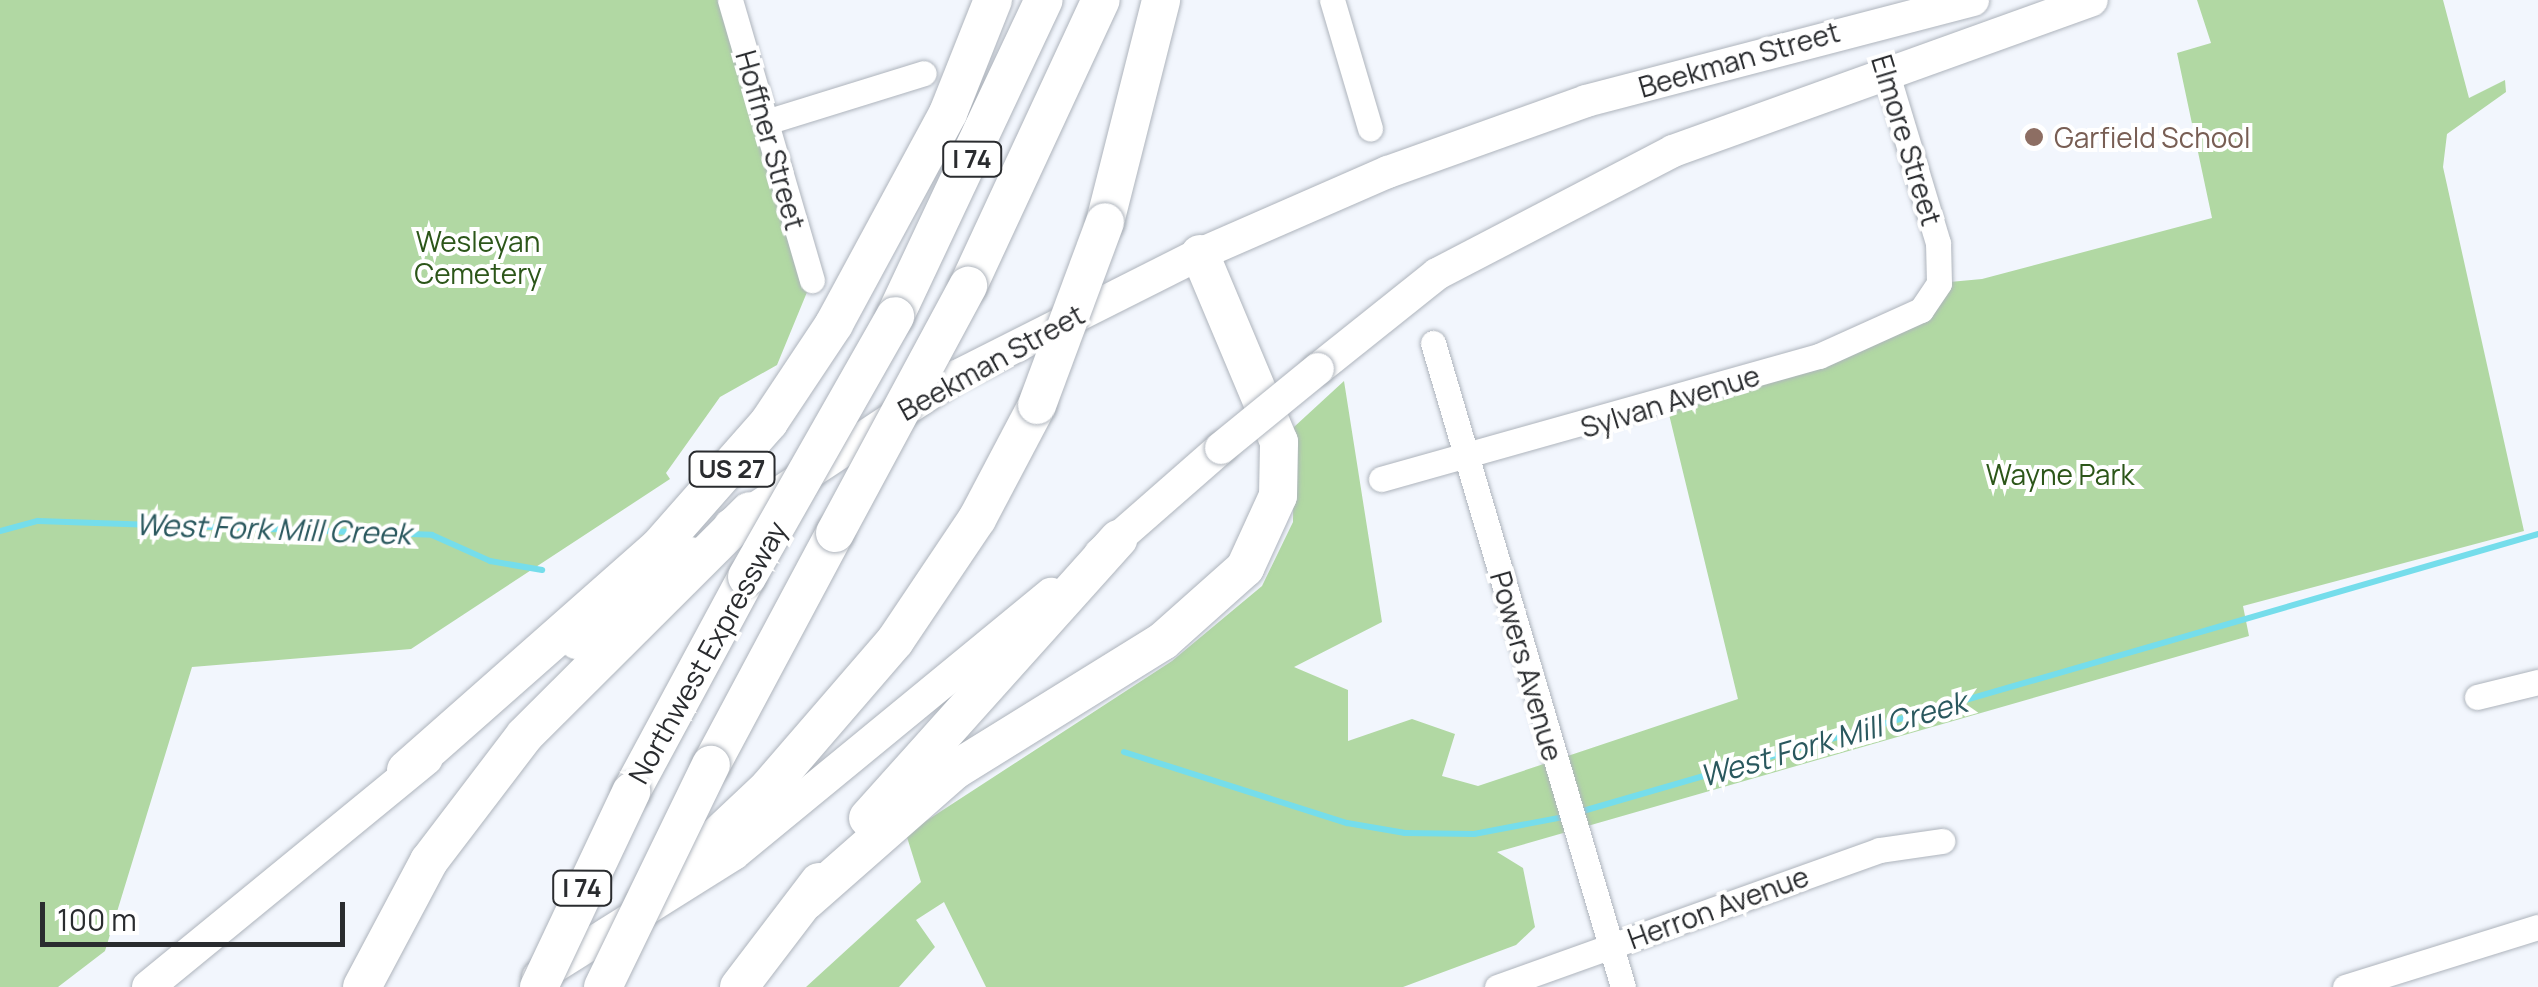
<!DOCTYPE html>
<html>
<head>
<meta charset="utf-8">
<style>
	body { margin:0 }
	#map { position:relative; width:2538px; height:987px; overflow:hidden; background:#f2f6fd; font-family:Manrope,sans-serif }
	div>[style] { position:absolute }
	.green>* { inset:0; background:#b1d8a3 }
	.stream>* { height:6px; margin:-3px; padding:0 3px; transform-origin:3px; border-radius:3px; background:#75ddeb }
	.roads { filter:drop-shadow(0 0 2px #aeb4bc) drop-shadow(0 0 2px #aeb4bc) }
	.minor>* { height:25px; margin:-12.5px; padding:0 12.5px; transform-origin:12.5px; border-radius:12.5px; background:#fff }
	.major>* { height:32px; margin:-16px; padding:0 16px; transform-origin:16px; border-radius:16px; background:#fff }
	.highway>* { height:38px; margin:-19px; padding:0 19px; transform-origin:19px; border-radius:19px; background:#fff }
	.bridges { filter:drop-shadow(0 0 2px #aeb4bc) drop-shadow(0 0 2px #aeb4bc) }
	.major-bridge>* { height:32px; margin:-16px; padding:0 16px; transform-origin:16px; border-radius:16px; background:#fff }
	.highway-bridge>* { height:38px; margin:-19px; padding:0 19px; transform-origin:19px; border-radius:19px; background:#fff }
	.dots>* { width:28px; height:28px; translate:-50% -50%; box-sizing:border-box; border:5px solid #fff; border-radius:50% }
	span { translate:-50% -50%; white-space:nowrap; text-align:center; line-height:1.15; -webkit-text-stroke:8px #fff; paint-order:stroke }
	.shield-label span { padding:2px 8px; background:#fff; border:2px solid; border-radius:8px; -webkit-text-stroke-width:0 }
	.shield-label { font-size:25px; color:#2a2c2f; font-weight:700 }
	.street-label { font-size:28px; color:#2a2c2f }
	.education-label { font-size:28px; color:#785e54 }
	.left { translate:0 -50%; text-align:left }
	.park-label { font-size:28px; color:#2c5619 }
	.water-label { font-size:30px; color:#2a585e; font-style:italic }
	.scale { position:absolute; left:40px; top:902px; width:305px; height:45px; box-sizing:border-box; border:5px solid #2a2c2f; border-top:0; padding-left:12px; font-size:30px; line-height:35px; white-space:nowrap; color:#2a2c2f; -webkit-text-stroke:8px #fff; paint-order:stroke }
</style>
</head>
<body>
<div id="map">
	<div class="green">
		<div style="clip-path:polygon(0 0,730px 0,812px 280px,777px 365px,720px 397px,666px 473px,670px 479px,411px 649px,192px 667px,105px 951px,58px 987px,0 987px)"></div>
		<div style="clip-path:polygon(2197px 0,2443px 0,2469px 98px,2505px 80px,2506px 92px,2447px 134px,2443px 167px,2524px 531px,2243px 606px,2249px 636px,1497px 852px,1523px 868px,1535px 927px,1516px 945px,1403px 987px,986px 987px,944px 902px,916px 920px,935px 947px,899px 987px,806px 987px,921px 882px,906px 834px,1172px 661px,1262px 586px,1293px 522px,1294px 427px,1344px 381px,1382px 622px,1294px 667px,1348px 690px,1348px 741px,1412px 719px,1455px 734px,1442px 776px,1478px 786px,1738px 699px,1666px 402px,1856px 342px,1939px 283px,1982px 279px,2212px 218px,2177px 53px,2211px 43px)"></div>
	</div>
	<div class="stream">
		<div style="left:0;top:531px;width:39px;rotate:-15deg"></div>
		<div style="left:38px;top:521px;width:394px;rotate:2deg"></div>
		<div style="left:432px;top:535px;width:64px;rotate:24.1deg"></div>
		<div style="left:490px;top:561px;width:53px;rotate:9.8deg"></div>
		<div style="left:1124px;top:752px;width:234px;rotate:17.7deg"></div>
		<div style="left:1347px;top:823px;width:59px;rotate:9.8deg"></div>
		<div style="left:1405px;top:833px;width:69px;rotate:0.8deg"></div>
		<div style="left:1474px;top:834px;width:92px;rotate:-10.7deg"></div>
		<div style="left:1576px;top:813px;width:1002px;rotate:-16.17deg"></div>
	</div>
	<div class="roads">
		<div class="minor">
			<div style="left:730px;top:0;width:292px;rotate:73.7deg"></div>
			<div style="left:1332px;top:0;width:134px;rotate:73.5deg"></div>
			<div style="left:766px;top:122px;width:165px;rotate:-17.2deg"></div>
			<div style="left:1433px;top:343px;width:671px;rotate:73.56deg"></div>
			<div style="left:1381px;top:479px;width:455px;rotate:-15.7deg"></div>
			<div style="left:1819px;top:356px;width:112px;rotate:-24.3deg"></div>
			<div style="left:1921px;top:310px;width:32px;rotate:-56deg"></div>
			<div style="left:1939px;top:283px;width:40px;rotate:-91.4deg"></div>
			<div style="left:1938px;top:243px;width:180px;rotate:-106.8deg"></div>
			<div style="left:2477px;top:697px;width:63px;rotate:-13.8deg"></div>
			<div style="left:1497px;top:987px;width:406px;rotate:-19.7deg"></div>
			<div style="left:1879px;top:850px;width:64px;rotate:-8.1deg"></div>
			<div style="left:2345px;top:987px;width:202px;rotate:-17.3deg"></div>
		</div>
		<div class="major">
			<div style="left:1318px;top:369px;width:152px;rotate:-38.6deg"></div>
			<div style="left:1437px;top:274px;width:266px;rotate:-27.5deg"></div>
			<div style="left:1673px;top:151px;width:445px;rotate:-19.8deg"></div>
			<div style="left:730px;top:525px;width:272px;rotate:-33.3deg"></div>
			<div style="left:957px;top:376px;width:272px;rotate:-26.7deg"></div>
			<div style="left:1200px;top:254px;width:205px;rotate:-23.6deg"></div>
			<div style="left:1388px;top:172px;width:210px;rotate:-19.7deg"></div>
			<div style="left:1586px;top:101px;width:400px;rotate:-14.6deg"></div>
			<div style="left:1100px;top:554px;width:161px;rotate:-41.2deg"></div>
			<div style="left:576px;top:643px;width:146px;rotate:-38deg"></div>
			<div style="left:538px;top:977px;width:231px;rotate:-32.1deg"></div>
			<div style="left:734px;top:854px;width:410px;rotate:-39.4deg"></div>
			<div style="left:148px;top:987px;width:360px;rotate:-39.3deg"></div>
		</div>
		<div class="highway">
			<div style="left:1105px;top:222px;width:229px;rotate:-75.8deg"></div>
			<div style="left:968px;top:286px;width:315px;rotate:-65.1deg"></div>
			<div style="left:895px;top:316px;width:349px;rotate:-64.8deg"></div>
			<div style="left:711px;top:765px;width:263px;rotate:-61.9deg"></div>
			<div style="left:406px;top:770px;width:336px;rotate:-41.4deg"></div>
			<div style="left:658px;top:548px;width:168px;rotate:-48.6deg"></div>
			<div style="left:769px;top:422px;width:118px;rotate:-56.4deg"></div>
			<div style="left:834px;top:324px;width:240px;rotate:-61.6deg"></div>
			<div style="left:948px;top:113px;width:122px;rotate:-68.3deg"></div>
			<div style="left:631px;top:792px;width:244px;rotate:-61.7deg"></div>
			<div style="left:868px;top:818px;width:375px;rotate:-48.1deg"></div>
			<div style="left:806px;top:901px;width:198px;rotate:-41.3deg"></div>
			<div style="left:955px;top:770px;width:245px;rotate:-31.8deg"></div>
			<div style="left:1163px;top:641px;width:110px;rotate:-41.7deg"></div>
			<div style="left:1245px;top:568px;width:79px;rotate:-65.4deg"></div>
			<div style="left:1278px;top:496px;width:54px;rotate:-88.9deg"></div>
			<div style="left:1279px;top:442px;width:204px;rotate:-112.8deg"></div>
			<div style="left:644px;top:905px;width:172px;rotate:-43.3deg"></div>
			<div style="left:769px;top:787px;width:193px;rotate:-49.2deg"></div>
			<div style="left:895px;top:641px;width:147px;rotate:-56.1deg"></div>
			<div style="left:977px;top:519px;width:129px;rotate:-62.2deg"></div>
			<div style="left:362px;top:987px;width:143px;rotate:-62deg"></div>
			<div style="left:429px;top:861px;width:158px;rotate:-52.7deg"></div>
			<div style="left:525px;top:735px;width:317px;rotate:-44.9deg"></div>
			<div style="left:739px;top:987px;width:132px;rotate:-52.7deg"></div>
		</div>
	</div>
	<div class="bridges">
		<div class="major-bridge">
			<div style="left:1221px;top:448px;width:125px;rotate:-39.2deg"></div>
		</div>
		<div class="highway-bridge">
			<div style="left:1037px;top:405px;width:195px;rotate:-69.6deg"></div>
			<div style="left:835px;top:533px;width:281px;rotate:-61.7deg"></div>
			<div style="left:747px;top:577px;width:300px;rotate:-60.4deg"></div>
			<div style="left:539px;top:987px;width:216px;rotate:-64.7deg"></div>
			<div style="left:603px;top:987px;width:247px;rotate:-64.1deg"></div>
		</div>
	</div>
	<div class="dots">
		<div style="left:2034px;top:137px;background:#8d6e63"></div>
	</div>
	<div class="shield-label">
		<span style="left:972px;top:159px">I 74</span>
		<span style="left:732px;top:469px">US 27</span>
		<span style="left:582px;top:888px">I 74</span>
	</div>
	<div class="street-label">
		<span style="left:1739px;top:59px;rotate:-16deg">Beekman Street</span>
		<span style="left:771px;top:140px;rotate:74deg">Hoffner Street</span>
		<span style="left:1907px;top:140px;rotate:73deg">Elmore Street</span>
		<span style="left:991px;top:362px;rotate:-29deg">Beekman Street</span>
		<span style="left:1670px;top:401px;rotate:-17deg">Sylvan Avenue</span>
		<span style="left:707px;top:652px;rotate:-61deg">Northwest Expressway</span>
		<span style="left:1527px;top:666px;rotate:74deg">Powers Avenue</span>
		<span style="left:1718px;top:907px;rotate:-20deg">Herron Avenue</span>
	</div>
	<div class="education-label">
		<span class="left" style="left:2054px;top:137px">Garfield School</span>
	</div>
	<div class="park-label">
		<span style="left:478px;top:257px">Wesleyan<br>Cemetery</span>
		<span style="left:2060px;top:474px">Wayne Park</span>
	</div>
	<div class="water-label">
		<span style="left:273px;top:529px;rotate:2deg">West Fork Mill Creek</span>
		<span style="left:1833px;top:739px;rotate:-16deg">West Fork Mill Creek</span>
	</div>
	<div class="scale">100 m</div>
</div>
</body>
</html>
